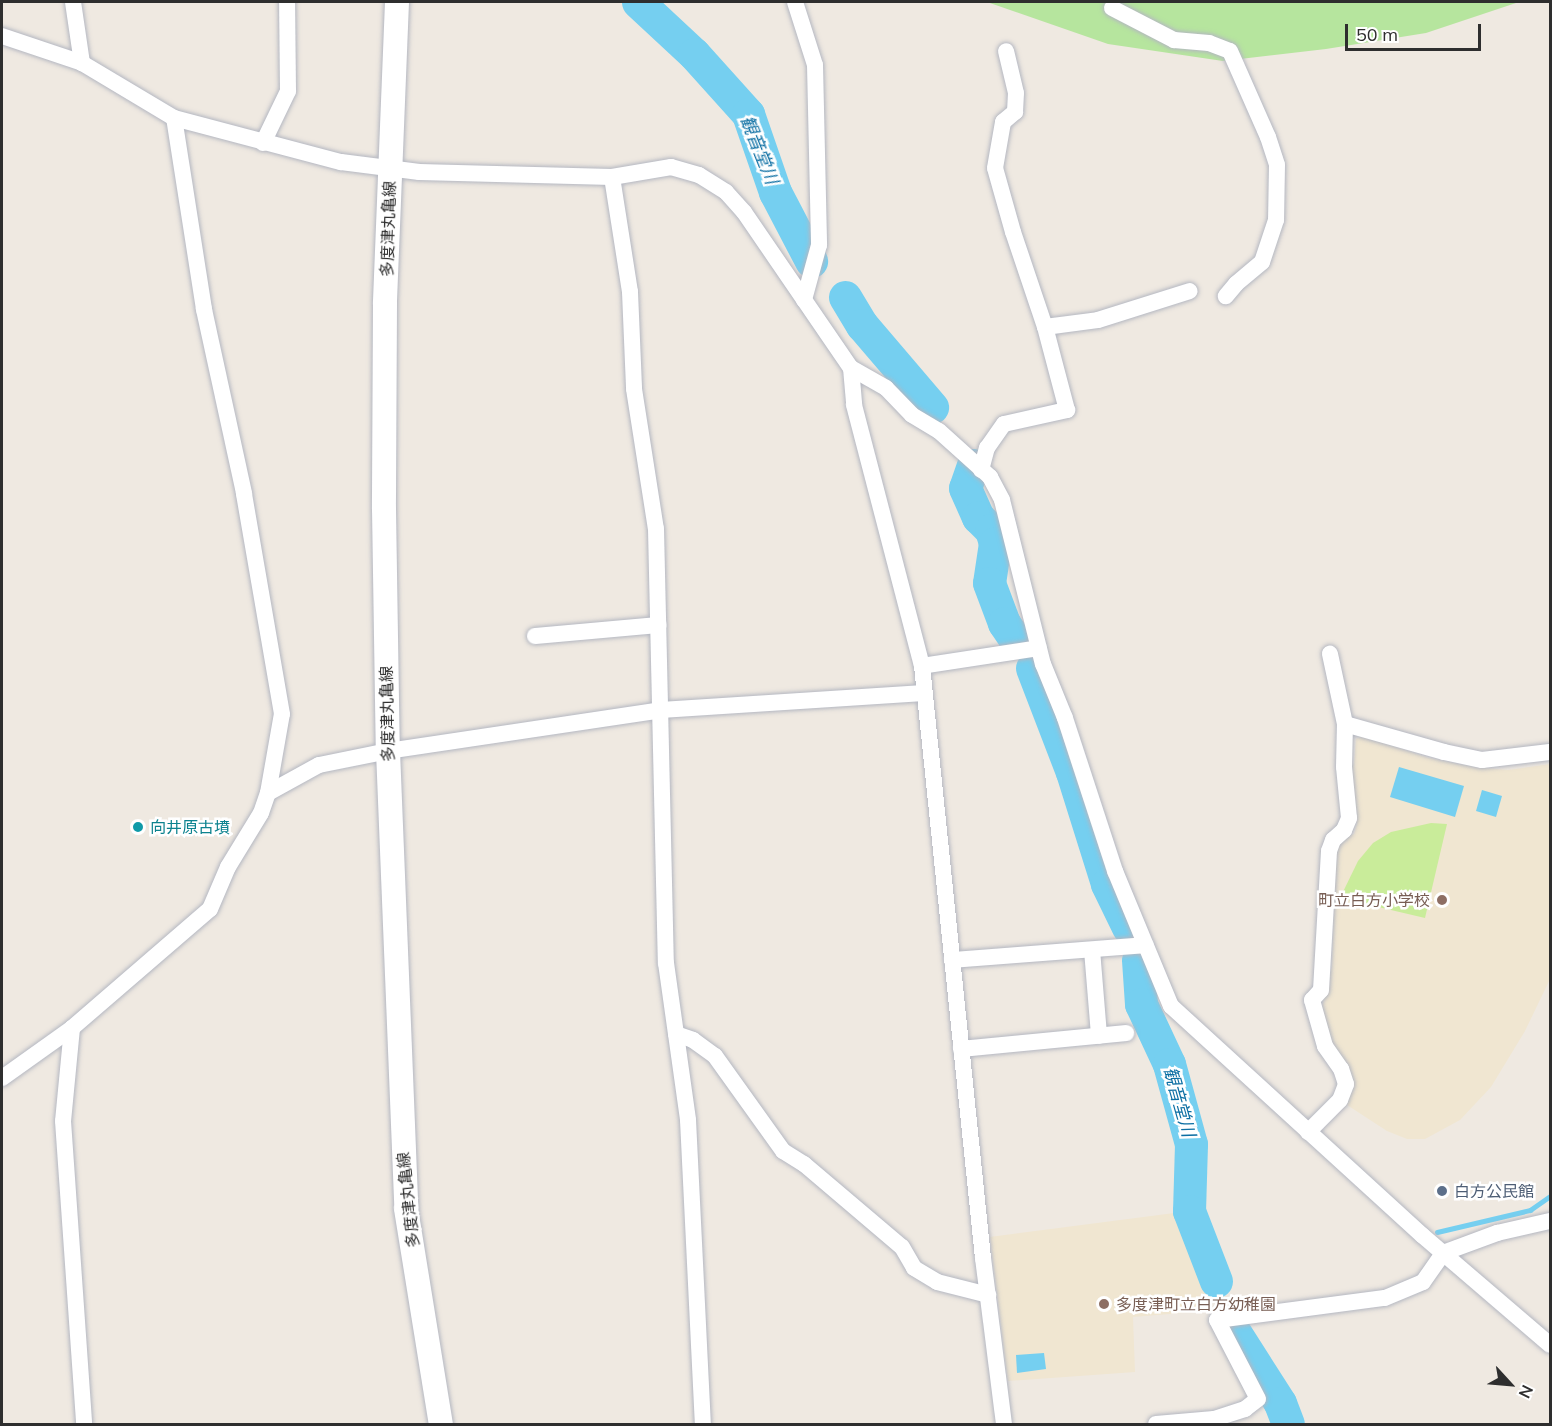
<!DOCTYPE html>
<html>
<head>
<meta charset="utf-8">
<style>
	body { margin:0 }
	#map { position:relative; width:1552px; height:1426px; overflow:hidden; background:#efe9e1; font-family:Mulish,"Noto Sans JP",sans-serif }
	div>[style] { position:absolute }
	.education>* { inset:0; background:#f0e6d1 }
	.green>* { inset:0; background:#b6e59e }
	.pitch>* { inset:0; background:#c9ec9a }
	.water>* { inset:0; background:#75cff0 }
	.stream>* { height:5px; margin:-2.5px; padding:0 2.5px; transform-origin:2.5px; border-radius:2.5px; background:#75cff0 }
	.river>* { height:33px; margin:-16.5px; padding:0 16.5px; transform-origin:16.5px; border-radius:16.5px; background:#75cff0 }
	.roads { filter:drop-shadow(0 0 2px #b4b7c1) drop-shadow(0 0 2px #b4b7c1) }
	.street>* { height:16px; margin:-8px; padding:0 8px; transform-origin:8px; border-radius:8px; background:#fff }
	.secondary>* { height:24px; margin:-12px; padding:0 12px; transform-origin:12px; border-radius:12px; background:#fff }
	.dots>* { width:16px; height:16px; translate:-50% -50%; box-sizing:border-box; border:3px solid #fff; border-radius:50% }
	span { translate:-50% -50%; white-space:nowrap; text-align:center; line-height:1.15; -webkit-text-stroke:5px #fff; paint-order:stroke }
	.street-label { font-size:16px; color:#2e2e2e }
	.culture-label { font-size:16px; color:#0d838f }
	.left { translate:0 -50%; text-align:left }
	.education-label { font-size:16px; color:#785e54 }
	.right { translate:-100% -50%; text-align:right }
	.service-label { font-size:16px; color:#4e5e75 }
	.water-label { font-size:18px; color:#0d6fa3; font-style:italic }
	.frame { position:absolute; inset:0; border:3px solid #2e2e2e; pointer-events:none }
	.north { position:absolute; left:1480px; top:1354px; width:60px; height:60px; -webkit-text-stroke:4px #fff; paint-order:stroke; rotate:116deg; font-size:16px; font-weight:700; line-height:24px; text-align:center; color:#2e2e2e }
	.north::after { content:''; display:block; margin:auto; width:21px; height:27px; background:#2e2e2e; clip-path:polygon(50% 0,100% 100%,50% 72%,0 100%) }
	.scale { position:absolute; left:1345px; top:24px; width:136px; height:27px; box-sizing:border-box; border:3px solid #2e2e2e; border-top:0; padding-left:8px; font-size:18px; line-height:21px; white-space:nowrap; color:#2e2e2e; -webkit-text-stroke:4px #fff; paint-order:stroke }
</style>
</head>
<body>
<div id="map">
	<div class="education">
		<div style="clip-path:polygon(1362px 736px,1429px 758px,1474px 767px,1508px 770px,1550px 764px,1550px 979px,1525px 1031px,1491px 1087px,1460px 1120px,1425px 1139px,1407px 1139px,1387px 1131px,1344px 1103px,1322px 1008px,1332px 966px,1336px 850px,1342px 839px,1354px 834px,1357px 824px,1349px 773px,1354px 763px,1356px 739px)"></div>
		<div style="clip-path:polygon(1182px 1212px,1212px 1296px,1206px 1311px,1133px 1317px,1135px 1372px,1008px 1381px,990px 1237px)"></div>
	</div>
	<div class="green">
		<div style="clip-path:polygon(987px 2px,1519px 2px,1426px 33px,1326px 49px,1223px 61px,1108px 44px)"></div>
	</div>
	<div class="pitch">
		<div style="clip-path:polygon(1431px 823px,1447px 824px,1425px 918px,1340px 898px,1358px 861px,1373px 843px,1391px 832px)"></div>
	</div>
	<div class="water">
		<div style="clip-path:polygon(1399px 767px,1464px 786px,1455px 817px,1390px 797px)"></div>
		<div style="clip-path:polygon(1482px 790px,1502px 796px,1496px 817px,1476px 811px)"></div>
		<div style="clip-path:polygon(1044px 1353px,1046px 1369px,1017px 1373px,1016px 1355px)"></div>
	</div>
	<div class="stream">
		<div style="left:1437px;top:1232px;width:96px;rotate:-13.3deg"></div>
		<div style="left:1530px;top:1210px;width:24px;rotate:-35deg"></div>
	</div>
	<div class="river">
		<div style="left:638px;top:2px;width:76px;rotate:42.9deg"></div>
		<div style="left:694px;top:54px;width:81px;rotate:48deg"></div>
		<div style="left:748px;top:114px;width:83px;rotate:70.9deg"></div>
		<div style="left:775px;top:192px;width:78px;rotate:62.4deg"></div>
		<div style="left:845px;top:297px;width:33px;rotate:59deg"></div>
		<div style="left:862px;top:325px;width:108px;rotate:49.5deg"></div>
		<div style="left:973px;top:465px;width:24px;rotate:109deg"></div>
		<div style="left:965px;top:488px;width:32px;rotate:66deg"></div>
		<div style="left:978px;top:517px;width:18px;rotate:45deg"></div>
		<div style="left:991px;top:530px;width:14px;rotate:73deg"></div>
		<div style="left:995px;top:543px;width:40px;rotate:98.5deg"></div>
		<div style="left:989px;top:583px;width:43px;rotate:69.4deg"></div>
		<div style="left:1004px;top:623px;width:22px;rotate:56deg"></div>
		<div style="left:1032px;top:668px;width:111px;rotate:69deg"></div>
		<div style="left:1072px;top:772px;width:117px;rotate:72.6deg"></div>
		<div style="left:1107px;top:884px;width:48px;rotate:64deg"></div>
		<div style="left:1138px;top:960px;width:44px;rotate:86.1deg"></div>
		<div style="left:1141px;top:1004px;width:66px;rotate:65deg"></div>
		<div style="left:1169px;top:1064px;width:83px;rotate:74.6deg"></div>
		<div style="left:1191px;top:1144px;width:67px;rotate:91.7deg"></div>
		<div style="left:1189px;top:1211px;width:75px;rotate:68.9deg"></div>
		<div style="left:1234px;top:1331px;width:85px;rotate:57.4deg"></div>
		<div style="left:1280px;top:1403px;width:22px;rotate:69deg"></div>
	</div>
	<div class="roads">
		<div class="street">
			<div style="left:73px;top:2px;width:62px;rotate:81.6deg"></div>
			<div style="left:795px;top:2px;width:66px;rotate:72.4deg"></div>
			<div style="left:815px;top:65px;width:180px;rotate:88.7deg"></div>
			<div style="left:819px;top:245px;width:57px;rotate:105.3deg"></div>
			<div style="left:1112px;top:8px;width:70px;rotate:27.3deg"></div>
			<div style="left:1174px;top:40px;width:35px;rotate:5deg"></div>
			<div style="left:1209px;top:43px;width:22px;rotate:21deg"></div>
			<div style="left:1230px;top:51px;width:94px;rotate:66.2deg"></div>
			<div style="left:1268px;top:137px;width:29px;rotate:72deg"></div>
			<div style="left:1277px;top:165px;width:55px;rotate:91deg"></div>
			<div style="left:1276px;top:220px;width:44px;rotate:108.4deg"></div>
			<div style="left:1262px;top:262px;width:34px;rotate:140deg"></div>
			<div style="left:1236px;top:284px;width:16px;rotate:130deg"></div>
			<div style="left:2px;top:36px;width:84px;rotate:18.6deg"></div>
			<div style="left:82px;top:63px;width:107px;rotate:30.9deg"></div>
			<div style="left:174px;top:118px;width:173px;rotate:14.8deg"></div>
			<div style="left:341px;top:162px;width:79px;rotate:7.3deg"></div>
			<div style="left:419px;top:172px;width:193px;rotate:1.5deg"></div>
			<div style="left:612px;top:177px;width:60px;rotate:-9.6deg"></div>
			<div style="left:671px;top:167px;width:29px;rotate:16deg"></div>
			<div style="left:699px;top:175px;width:32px;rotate:32deg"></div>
			<div style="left:726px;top:192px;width:27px;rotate:48deg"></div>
			<div style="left:744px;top:212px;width:189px;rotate:55.6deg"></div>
			<div style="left:851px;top:368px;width:40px;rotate:29.7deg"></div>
			<div style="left:886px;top:388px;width:37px;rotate:46deg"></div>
			<div style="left:912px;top:415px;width:31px;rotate:31deg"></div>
			<div style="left:939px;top:431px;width:69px;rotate:42deg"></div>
			<div style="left:990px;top:477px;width:26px;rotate:62deg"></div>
			<div style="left:1002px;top:500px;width:169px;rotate:76deg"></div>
			<div style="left:1043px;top:664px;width:58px;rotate:67.8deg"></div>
			<div style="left:1065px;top:718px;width:161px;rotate:71.9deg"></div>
			<div style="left:1115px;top:871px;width:146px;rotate:67.5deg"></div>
			<div style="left:1171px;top:1006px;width:341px;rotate:42.4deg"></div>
			<div style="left:1423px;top:1236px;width:167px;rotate:40.6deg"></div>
			<div style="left:263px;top:143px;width:58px;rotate:-64.3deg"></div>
			<div style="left:288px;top:91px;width:89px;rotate:-90.6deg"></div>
			<div style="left:612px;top:177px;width:116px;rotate:81.1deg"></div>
			<div style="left:630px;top:292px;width:97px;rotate:87.6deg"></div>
			<div style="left:634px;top:389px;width:142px;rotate:81.1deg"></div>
			<div style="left:656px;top:529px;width:434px;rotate:88.7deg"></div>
			<div style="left:666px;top:963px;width:159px;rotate:82deg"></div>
			<div style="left:688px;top:1120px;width:304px;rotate:87.2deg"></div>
			<div style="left:1045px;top:327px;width:53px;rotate:-7.5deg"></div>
			<div style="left:1098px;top:320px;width:96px;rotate:-17.5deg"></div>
			<div style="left:851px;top:368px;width:37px;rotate:85deg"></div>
			<div style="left:854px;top:405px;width:270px;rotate:75.4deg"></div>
			<div style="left:922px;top:666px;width:595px;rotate:84.12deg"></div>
			<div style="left:983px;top:1258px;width:167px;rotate:82.8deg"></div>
			<div style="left:981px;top:470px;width:23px;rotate:-75deg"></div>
			<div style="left:987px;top:448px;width:29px;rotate:-55deg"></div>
			<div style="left:1004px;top:424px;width:65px;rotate:-12.5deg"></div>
			<div style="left:1067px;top:410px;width:86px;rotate:-104.8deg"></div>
			<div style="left:1045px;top:327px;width:100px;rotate:-108.6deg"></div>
			<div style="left:1013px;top:232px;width:66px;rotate:-105.7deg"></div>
			<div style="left:995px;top:168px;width:47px;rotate:-80.1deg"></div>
			<div style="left:1003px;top:122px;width:16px;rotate:-40deg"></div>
			<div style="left:1015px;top:112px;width:19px;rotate:-87deg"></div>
			<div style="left:1016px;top:93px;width:43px;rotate:-103.4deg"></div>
			<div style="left:535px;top:636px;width:124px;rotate:-5.1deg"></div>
			<div style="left:922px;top:666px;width:118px;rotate:-8.7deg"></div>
			<div style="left:1345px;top:724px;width:103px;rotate:15.8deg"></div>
			<div style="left:1444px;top:752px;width:39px;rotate:12deg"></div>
			<div style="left:1482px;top:760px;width:68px;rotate:-6.7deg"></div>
			<div style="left:268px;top:793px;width:58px;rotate:-28.8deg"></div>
			<div style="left:319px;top:765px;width:70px;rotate:-11.5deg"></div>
			<div style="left:388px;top:751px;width:276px;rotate:-8.5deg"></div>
			<div style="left:661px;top:710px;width:263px;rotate:-3.7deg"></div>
			<div style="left:1092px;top:950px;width:86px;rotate:85.3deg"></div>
			<div style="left:952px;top:960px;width:194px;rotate:-4.4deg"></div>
			<div style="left:72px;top:1028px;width:93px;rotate:95.5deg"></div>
			<div style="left:63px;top:1121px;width:304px;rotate:86deg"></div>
			<div style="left:676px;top:1034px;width:18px;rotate:19deg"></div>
			<div style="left:693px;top:1040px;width:27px;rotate:36deg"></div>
			<div style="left:715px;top:1056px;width:117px;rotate:54.4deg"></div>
			<div style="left:783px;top:1151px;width:25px;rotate:32deg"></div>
			<div style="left:804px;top:1164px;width:128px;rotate:40.3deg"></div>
			<div style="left:902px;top:1247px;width:24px;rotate:60deg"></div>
			<div style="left:914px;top:1268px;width:27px;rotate:31deg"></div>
			<div style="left:937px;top:1282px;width:53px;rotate:14.3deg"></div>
			<div style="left:961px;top:1049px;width:166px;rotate:-5.5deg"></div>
			<div style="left:2px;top:1078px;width:86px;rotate:-35.5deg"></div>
			<div style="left:72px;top:1028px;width:182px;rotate:-40.8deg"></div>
			<div style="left:210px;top:909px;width:46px;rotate:-66.8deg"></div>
			<div style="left:228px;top:867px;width:63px;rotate:-58.6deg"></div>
			<div style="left:261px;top:813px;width:21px;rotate:-71deg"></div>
			<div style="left:268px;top:793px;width:80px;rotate:-80deg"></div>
			<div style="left:282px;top:714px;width:224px;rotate:-99.8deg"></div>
			<div style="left:244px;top:493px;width:188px;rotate:-102.3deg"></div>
			<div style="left:204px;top:309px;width:193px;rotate:-98.9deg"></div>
			<div style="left:1308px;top:1132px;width:45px;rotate:-45deg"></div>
			<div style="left:1340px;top:1100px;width:17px;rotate:-69deg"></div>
			<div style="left:1346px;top:1084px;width:16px;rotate:-108deg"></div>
			<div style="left:1341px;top:1069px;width:28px;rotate:-125deg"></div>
			<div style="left:1325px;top:1046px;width:48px;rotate:-105.8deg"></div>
			<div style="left:1312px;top:1000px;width:13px;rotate:-48deg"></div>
			<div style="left:1321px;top:990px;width:139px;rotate:-86.7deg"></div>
			<div style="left:1329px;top:851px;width:12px;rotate:-70deg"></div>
			<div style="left:1333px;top:840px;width:15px;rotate:-42deg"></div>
			<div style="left:1344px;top:830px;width:13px;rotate:-67deg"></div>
			<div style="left:1349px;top:818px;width:51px;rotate:-95.6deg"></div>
			<div style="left:1344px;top:767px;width:43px;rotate:-88.7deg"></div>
			<div style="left:1345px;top:724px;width:72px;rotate:-102.1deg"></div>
			<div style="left:1156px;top:1424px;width:58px;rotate:-4.9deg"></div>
			<div style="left:1214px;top:1419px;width:33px;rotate:-18deg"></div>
			<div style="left:1245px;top:1409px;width:16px;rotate:-38deg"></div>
			<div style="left:1258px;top:1399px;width:89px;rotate:-117.4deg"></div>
			<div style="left:1217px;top:1320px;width:169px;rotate:-7.5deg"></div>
			<div style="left:1385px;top:1298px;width:41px;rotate:-22.8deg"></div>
			<div style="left:1423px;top:1282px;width:35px;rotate:-55deg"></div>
			<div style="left:1443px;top:1253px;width:58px;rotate:-20.3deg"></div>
			<div style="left:1497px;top:1233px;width:54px;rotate:-12.8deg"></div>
		</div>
		<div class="secondary">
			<div style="left:397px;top:2px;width:302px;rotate:92.3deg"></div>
			<div style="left:385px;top:304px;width:205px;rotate:90.3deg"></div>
			<div style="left:384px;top:509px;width:242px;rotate:89.1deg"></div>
			<div style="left:388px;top:751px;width:458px;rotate:87.7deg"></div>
			<div style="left:406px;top:1209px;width:218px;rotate:80.8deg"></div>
		</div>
	</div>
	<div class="dots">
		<div style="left:138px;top:827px;background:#0f9aa8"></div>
		<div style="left:1442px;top:900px;background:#8d6e63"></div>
		<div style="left:1442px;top:1191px;background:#5c6f8a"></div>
		<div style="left:1104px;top:1304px;background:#8d6e63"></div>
	</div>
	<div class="street-label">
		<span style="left:388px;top:229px;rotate:-88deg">多度津丸亀線</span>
		<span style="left:387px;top:714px;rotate:-91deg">多度津丸亀線</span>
		<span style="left:408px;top:1200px;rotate:-96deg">多度津丸亀線</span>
	</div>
	<div class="culture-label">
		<span class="left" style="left:150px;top:827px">向井原古墳</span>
	</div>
	<div class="education-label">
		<span class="right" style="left:1430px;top:900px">町立白方小学校</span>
		<span class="left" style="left:1116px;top:1304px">多度津町立白方幼稚園</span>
	</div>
	<div class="service-label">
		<span class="left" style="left:1454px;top:1191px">白方公民館</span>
	</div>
	<div class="water-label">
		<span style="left:759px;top:150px;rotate:68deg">観音堂川</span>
		<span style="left:1179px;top:1102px;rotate:74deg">観音堂川</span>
	</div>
	<div class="frame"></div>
	<div class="north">N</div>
	<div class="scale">50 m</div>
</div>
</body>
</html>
